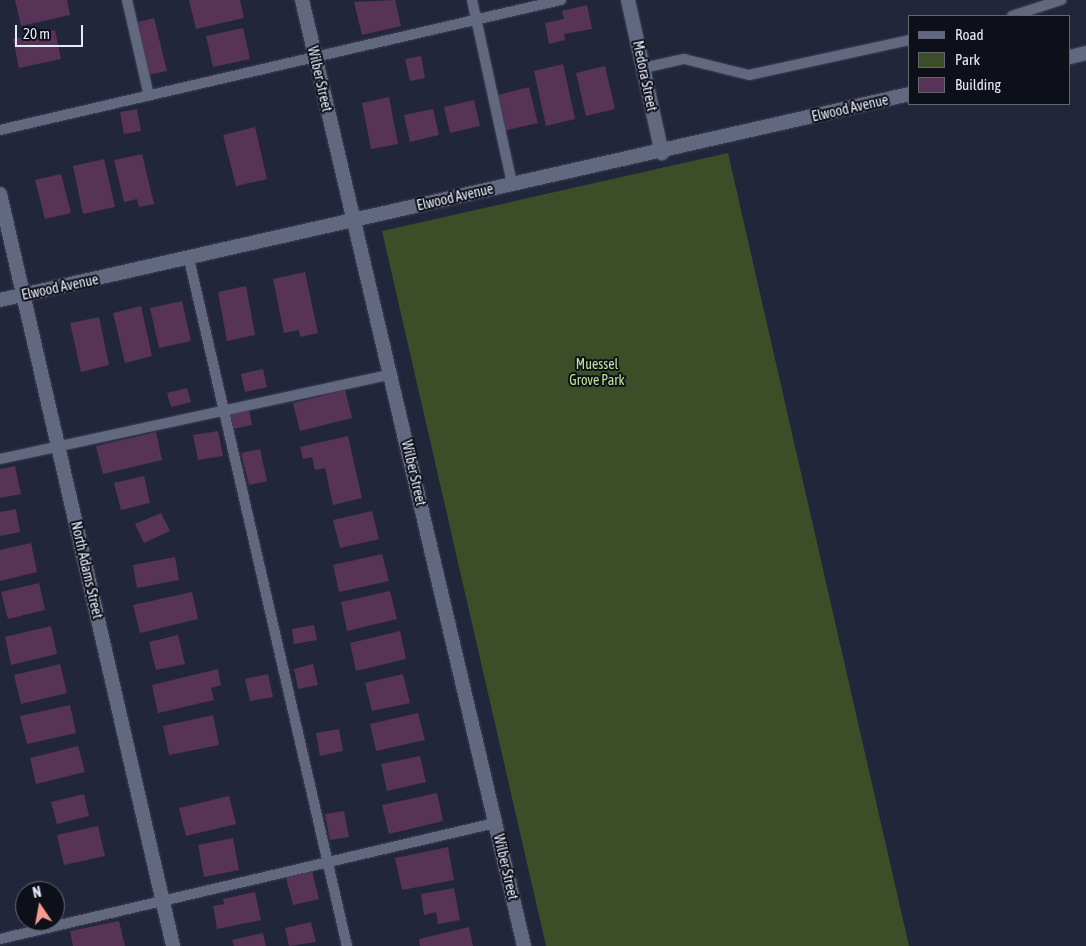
<!DOCTYPE html>
<html>
<head>
<meta charset="utf-8">
<style>
	body { margin:0 }
	#map { position:relative; width:1086px; height:946px; overflow:hidden; background:#22263b; font-family:"Asap Condensed",sans-serif }
	div>[style] { position:absolute }
	.green>* { inset:0; background:#3b4e27 }
	.building>* { inset:0; background:#573357 }
	.roads { filter:drop-shadow(0 0 1px #3f4355) drop-shadow(0 0 1px #3f4355) }
	.service>* { height:10px; margin:-5px; padding:0 5px; transform-origin:5px; border-radius:5px; background:#626880 }
	.minor>* { height:14px; margin:-7px; padding:0 7px; transform-origin:7px; border-radius:7px; background:#626880 }
	.tertiary>* { height:14px; margin:-7px; padding:0 7px; transform-origin:7px; border-radius:7px; background:#626880 }
	span { translate:-50% -50%; white-space:nowrap; text-align:center; line-height:1.15; -webkit-text-stroke:4px #0e1019; paint-order:stroke }
	.street-label { font-size:14px; color:#e5e9f8 }
	.park-label { font-size:14px; color:#bce197 }
	.legend { position:absolute; left:908px; top:15px; width:162px; height:90px; box-sizing:border-box; background:#0e1019; border:1px solid #646772; margin:0; padding:6px 9px; list-style:none; font-size:15px; color:#e5e9f8 }
	.legend li { display:flex; align-items:center; gap:10px; height:25px }
	.legend b { width:25px; border:1px solid #646772 }
	.north { position:absolute; left:15px; top:881px; width:50px; height:50px; box-sizing:border-box; background:#0e1019; border:1px solid #646772; border-radius:50%; rotate:348deg; font-size:14px; font-weight:700; line-height:20px; text-align:center; color:#e5e9f8 }
	.north::after { content:''; display:block; margin:auto; width:18px; height:22px; background:#f49d8c; clip-path:polygon(50% 0,100% 100%,50% 72%,0 100%) }
	.scale { position:absolute; left:15px; top:25px; width:68px; height:22px; box-sizing:border-box; border:2px solid #e5e9f8; border-top:0; padding-left:6px; font-size:15px; line-height:18px; white-space:nowrap; color:#e5e9f8; -webkit-text-stroke:4px #0e1019; paint-order:stroke }
</style>
</head>
<body>
<div id="map">
	<div class="green">
		<div style="clip-path:polygon(728px 153px,909px 946px,546px 946px,382px 231px)"></div>
	</div>
	<div class="building">
		<div style="clip-path:polygon(15px 0,67px 0,70px 15px,21px 26px)"></div>
		<div style="clip-path:polygon(189px 0,240px 0,244px 18px,196px 29px)"></div>
		<div style="clip-path:polygon(395px 0,401px 26px,362px 35px,354px 2px)"></div>
		<div style="clip-path:polygon(587px 5px,592px 29px,564px 34px,565px 40px,549px 44px,545px 23px,564px 19px,562px 11px)"></div>
		<div style="clip-path:polygon(154px 18px,167px 71px,144px 76px,131px 24px)"></div>
		<div style="clip-path:polygon(243px 28px,250px 59px,213px 67px,206px 36px)"></div>
		<div style="clip-path:polygon(55px 30px,61px 59px,19px 68px,13px 39px)"></div>
		<div style="clip-path:polygon(421px 56px,425px 78px,410px 81px,405px 59px)"></div>
		<div style="clip-path:polygon(563px 64px,575px 119px,546px 126px,534px 71px)"></div>
		<div style="clip-path:polygon(605px 66px,615px 109px,586px 116px,576px 73px)"></div>
		<div style="clip-path:polygon(529px 87px,538px 123px,503px 131px,494px 96px)"></div>
		<div style="clip-path:polygon(389px 97px,398px 144px,371px 149px,362px 103px)"></div>
		<div style="clip-path:polygon(474px 100px,480px 126px,450px 133px,444px 107px)"></div>
		<div style="clip-path:polygon(137px 109px,141px 131px,124px 134px,120px 112px)"></div>
		<div style="clip-path:polygon(433px 109px,439px 135px,410px 142px,404px 115px)"></div>
		<div style="clip-path:polygon(255px 127px,267px 179px,236px 186px,223px 135px)"></div>
		<div style="clip-path:polygon(142px 154px,154px 204px,139px 207px,137px 199px,124px 202px,114px 160px)"></div>
		<div style="clip-path:polygon(104px 159px,115px 207px,83px 214px,73px 166px)"></div>
		<div style="clip-path:polygon(61px 174px,71px 213px,45px 219px,35px 180px)"></div>
		<div style="clip-path:polygon(305px 272px,318px 333px,300px 337px,299px 330px,284px 333px,273px 279px)"></div>
		<div style="clip-path:polygon(246px 286px,255px 335px,227px 341px,218px 292px)"></div>
		<div style="clip-path:polygon(182px 301px,191px 341px,159px 348px,150px 308px)"></div>
		<div style="clip-path:polygon(141px 306px,152px 356px,125px 363px,113px 313px)"></div>
		<div style="clip-path:polygon(99px 317px,109px 365px,81px 372px,70px 323px)"></div>
		<div style="clip-path:polygon(263px 369px,267px 387px,245px 392px,241px 374px)"></div>
		<div style="clip-path:polygon(187px 388px,191px 402px,171px 407px,167px 393px)"></div>
		<div style="clip-path:polygon(345px 390px,352px 418px,300px 431px,293px 403px)"></div>
		<div style="clip-path:polygon(249px 410px,252px 425px,233px 429px,230px 414px)"></div>
		<div style="clip-path:polygon(218px 431px,223px 456px,198px 460px,193px 435px)"></div>
		<div style="clip-path:polygon(156px 432px,162px 460px,103px 474px,96px 446px)"></div>
		<div style="clip-path:polygon(348px 436px,362px 498px,333px 505px,325px 468px,315px 470px,312px 457px,303px 459px,300px 447px)"></div>
		<div style="clip-path:polygon(260px 449px,267px 481px,249px 485px,241px 453px)"></div>
		<div style="clip-path:polygon(15px 466px,21px 494px,0 498px,0 469px)"></div>
		<div style="clip-path:polygon(144px 476px,150px 503px,121px 510px,114px 483px)"></div>
		<div style="clip-path:polygon(16px 509px,20px 532px,0 536px,0 512px)"></div>
		<div style="clip-path:polygon(372px 511px,379px 539px,340px 548px,333px 520px)"></div>
		<div style="clip-path:polygon(161px 513px,170px 531px,144px 543px,135px 524px)"></div>
		<div style="clip-path:polygon(31px 543px,37px 572px,0 581px,0 550px)"></div>
		<div style="clip-path:polygon(382px 554px,389px 581px,339px 592px,333px 565px)"></div>
		<div style="clip-path:polygon(175px 557px,179px 580px,137px 588px,133px 565px)"></div>
		<div style="clip-path:polygon(39px 583px,45px 610px,8px 619px,1px 592px)"></div>
		<div style="clip-path:polygon(390px 591px,397px 619px,347px 631px,341px 602px)"></div>
		<div style="clip-path:polygon(192px 592px,198px 619px,140px 633px,133px 605px)"></div>
		<div style="clip-path:polygon(314px 625px,317px 640px,294px 644px,292px 629px)"></div>
		<div style="clip-path:polygon(51px 626px,57px 654px,11px 665px,5px 637px)"></div>
		<div style="clip-path:polygon(400px 631px,406px 659px,356px 671px,350px 643px)"></div>
		<div style="clip-path:polygon(178px 635px,185px 664px,156px 670px,149px 642px)"></div>
		<div style="clip-path:polygon(60px 664px,67px 693px,21px 704px,14px 675px)"></div>
		<div style="clip-path:polygon(313px 664px,318px 685px,298px 689px,294px 669px)"></div>
		<div style="clip-path:polygon(218px 669px,221px 685px,211px 688px,214px 700px,158px 713px,152px 685px)"></div>
		<div style="clip-path:polygon(268px 674px,273px 697px,250px 701px,245px 679px)"></div>
		<div style="clip-path:polygon(403px 674px,410px 703px,372px 711px,365px 683px)"></div>
		<div style="clip-path:polygon(70px 705px,76px 733px,27px 744px,20px 716px)"></div>
		<div style="clip-path:polygon(418px 713px,425px 740px,376px 751px,370px 724px)"></div>
		<div style="clip-path:polygon(213px 715px,219px 745px,169px 755px,163px 726px)"></div>
		<div style="clip-path:polygon(339px 729px,343px 751px,320px 756px,316px 733px)"></div>
		<div style="clip-path:polygon(78px 746px,85px 772px,36px 784px,30px 758px)"></div>
		<div style="clip-path:polygon(420px 756px,426px 782px,387px 791px,381px 764px)"></div>
		<div style="clip-path:polygon(437px 793px,443px 821px,389px 834px,382px 805px)"></div>
		<div style="clip-path:polygon(84px 794px,89px 816px,57px 824px,51px 802px)"></div>
		<div style="clip-path:polygon(229px 796px,236px 824px,186px 836px,179px 808px)"></div>
		<div style="clip-path:polygon(344px 811px,349px 837px,330px 840px,325px 814px)"></div>
		<div style="clip-path:polygon(98px 826px,105px 856px,64px 865px,57px 835px)"></div>
		<div style="clip-path:polygon(233px 838px,239px 870px,204px 877px,198px 845px)"></div>
		<div style="clip-path:polygon(448px 847px,454px 880px,402px 890px,395px 858px)"></div>
		<div style="clip-path:polygon(312px 871px,319px 899px,293px 905px,286px 878px)"></div>
		<div style="clip-path:polygon(454px 888px,460px 920px,438px 924px,436px 912px,424px 915px,421px 894px)"></div>
		<div style="clip-path:polygon(255px 892px,261px 920px,217px 929px,213px 906px,224px 904px,223px 899px)"></div>
		<div style="clip-path:polygon(119px 921px,125px 946px,73px 946px,70px 931px)"></div>
		<div style="clip-path:polygon(311px 922px,316px 942px,289px 946px,285px 928px)"></div>
		<div style="clip-path:polygon(469px 927px,473px 946px,420px 946px,419px 939px)"></div>
		<div style="clip-path:polygon(263px 933px,266px 946px,234px 946px,232px 940px)"></div>
	</div>
	<div class="roads">
		<div class="service">
			<div style="left:127px;top:0;width:98px;rotate:77.1deg"></div>
			<div style="left:472px;top:0;width:188px;rotate:77.7deg"></div>
			<div style="left:1012px;top:16px;width:52px;rotate:-18.1deg"></div>
			<div style="left:643px;top:68px;width:42px;rotate:-12.4deg"></div>
			<div style="left:684px;top:59px;width:67px;rotate:13.8deg"></div>
			<div style="left:749px;top:75px;width:165px;rotate:-12.3deg"></div>
			<div style="left:0;top:130px;width:576px;rotate:-13.05deg"></div>
			<div style="left:189px;top:259px;width:705px;rotate:77.05deg"></div>
			<div style="left:0;top:459px;width:401px;rotate:-12.2deg"></div>
			<div style="left:0;top:939px;width:508px;rotate:-13.19deg"></div>
		</div>
		<div class="minor">
			<div style="left:628px;top:0;width:157px;rotate:77.5deg"></div>
			<div style="left:0;top:194px;width:772px;rotate:77.04deg"></div>
		</div>
		<div class="tertiary">
			<div style="left:302px;top:0;width:972px;rotate:76.79deg"></div>
			<div style="left:1070px;top:57px;width:16px;rotate:-14deg"></div>
			<div style="left:0;top:300px;width:933px;rotate:-12.76deg"></div>
		</div>
	</div>
	<div class="street-label">
		<span style="left:645px;top:76px;rotate:78deg">Medora Street</span>
		<span style="left:320px;top:79px;rotate:77deg">Wilber Street</span>
		<span style="left:850px;top:108px;rotate:-13deg">Elwood Avenue</span>
		<span style="left:455px;top:197px;rotate:-13deg">Elwood Avenue</span>
		<span style="left:60px;top:287px;rotate:-12deg">Elwood Avenue</span>
		<span style="left:414px;top:473px;rotate:77deg">Wilber Street</span>
		<span style="left:87px;top:570px;rotate:77deg">North Adams Street</span>
		<span style="left:506px;top:867px;rotate:77deg">Wilber Street</span>
	</div>
	<div class="park-label">
		<span style="left:597px;top:372px">Muessel<br>Grove Park</span>
	</div>
	<ul class="legend">
	<li><b style="height:6px;background:#626880"></b>Road</li>
	<li><b style="height:14px;background:#3b4e27"></b>Park</li>
	<li><b style="height:14px;background:#573357"></b>Building</li>
	</ul>
	<div class="north">N</div>
	<div class="scale">20 m</div>
</div>
</body>
</html>
